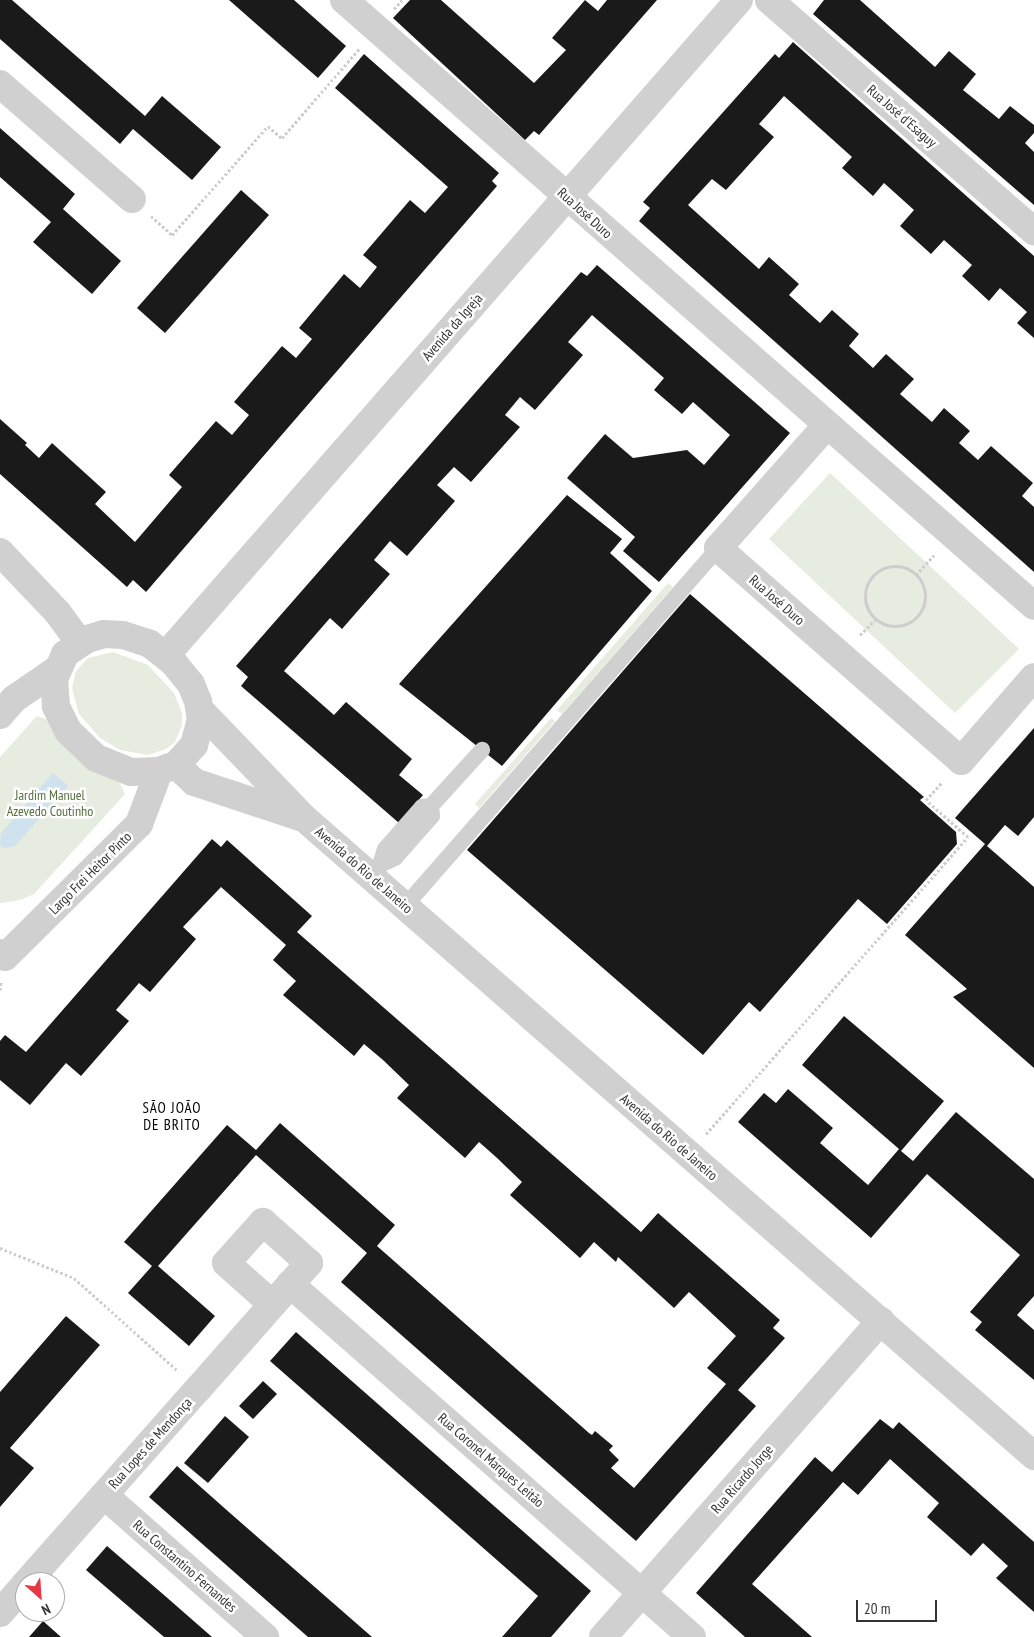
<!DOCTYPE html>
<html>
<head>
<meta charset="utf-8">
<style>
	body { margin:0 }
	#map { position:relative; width:1034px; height:1637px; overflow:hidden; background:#fff; font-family:"PT Sans Narrow",sans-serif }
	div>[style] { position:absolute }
	.green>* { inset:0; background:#e6ecdf }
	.water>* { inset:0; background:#cfe2ee }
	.building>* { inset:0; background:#1a1a1a }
	.path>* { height:3px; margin-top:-1.5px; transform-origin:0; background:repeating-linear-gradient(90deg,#cdcdcd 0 2.5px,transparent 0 5px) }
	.path>.ring { margin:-1.5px; padding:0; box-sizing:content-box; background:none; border:3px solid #cdcdcd; border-radius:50% }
	.service>* { height:16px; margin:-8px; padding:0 8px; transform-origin:8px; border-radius:8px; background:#d0d0d0 }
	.minor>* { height:28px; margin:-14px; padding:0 14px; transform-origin:14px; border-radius:14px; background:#d0d0d0 }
	.tertiary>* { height:28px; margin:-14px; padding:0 14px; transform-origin:14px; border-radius:14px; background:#d0d0d0 }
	span { translate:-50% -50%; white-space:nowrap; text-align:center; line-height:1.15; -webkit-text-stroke:5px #fff; paint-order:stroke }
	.street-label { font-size:14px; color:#333 }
	.park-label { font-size:14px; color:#56703f }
	.neighbourhood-label { font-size:15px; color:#000; letter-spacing:1px }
	.north { position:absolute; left:15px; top:1572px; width:50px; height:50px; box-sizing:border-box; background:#fff; border:1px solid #adadad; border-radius:50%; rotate:154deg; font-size:14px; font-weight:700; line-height:20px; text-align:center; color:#333 }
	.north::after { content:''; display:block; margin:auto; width:18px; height:22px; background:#e63946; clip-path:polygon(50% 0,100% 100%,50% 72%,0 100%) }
	.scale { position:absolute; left:856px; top:1600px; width:81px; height:22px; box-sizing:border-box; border:2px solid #333; border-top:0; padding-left:6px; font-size:15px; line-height:18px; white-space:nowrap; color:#333; -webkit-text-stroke:4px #fff; paint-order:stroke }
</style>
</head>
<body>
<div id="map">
	<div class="green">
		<div style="clip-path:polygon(830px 473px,1019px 649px,955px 713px,769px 539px)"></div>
		<div style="clip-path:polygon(668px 583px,673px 587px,562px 714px,557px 710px)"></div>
		<div style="clip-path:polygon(113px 652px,148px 665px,174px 693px,182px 713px,182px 725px,175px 742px,166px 749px,148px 755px,120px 750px,100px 738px,79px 714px,72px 688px,76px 671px,88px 658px)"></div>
		<div style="clip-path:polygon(37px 716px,48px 720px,73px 755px,99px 774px,119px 781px,125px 794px,34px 894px,20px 900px,0 903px,0 757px)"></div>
		<div style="clip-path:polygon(551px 718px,555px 721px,479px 808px,475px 804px)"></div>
	</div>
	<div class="water">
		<div style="clip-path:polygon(53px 773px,68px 786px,15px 846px,4px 848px,0 845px,1px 833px)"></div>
	</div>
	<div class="building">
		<div style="clip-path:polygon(0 0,12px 0,145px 116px,162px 96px,221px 147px,192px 180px,133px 129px,120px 144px,0 39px)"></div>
		<div style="clip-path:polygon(229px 0,294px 0,346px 46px,318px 78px)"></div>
		<div style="clip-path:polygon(410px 0,441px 0,534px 83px,566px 50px,552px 38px,585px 0,598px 11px,607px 0,657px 0,539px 135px,534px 131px,525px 140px,393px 18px)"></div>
		<div style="clip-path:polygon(824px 0,860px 0,935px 67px,949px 51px,976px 74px,963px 90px,999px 119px,1010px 106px,1034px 125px,1034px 133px,1025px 143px,1034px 152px,1034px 205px,813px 14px)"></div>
		<div style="clip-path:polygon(793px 42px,1034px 256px,1034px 338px,1017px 323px,1027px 312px,1000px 288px,989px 301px,962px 276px,972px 265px,944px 240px,931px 254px,900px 226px,914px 210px,884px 183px,873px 196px,842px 168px,852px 157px,784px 96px,759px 124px,774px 137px,726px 190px,712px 179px,688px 205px,759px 269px,769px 257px,799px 284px,789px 295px,820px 323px,832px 310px,859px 334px,849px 346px,873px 368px,886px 354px,914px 379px,900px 394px,932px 422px,944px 408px,970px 431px,959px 443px,978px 460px,991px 446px,1033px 483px,1022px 496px,1034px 507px,1034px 572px,639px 221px,650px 208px,643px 202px,775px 54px,779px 58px)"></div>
		<div style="clip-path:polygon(364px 54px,499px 173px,492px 181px,497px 186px,146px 592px,133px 580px,127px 587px,0 474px,0 419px,27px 443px,25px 445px,39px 458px,52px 443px,106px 492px,95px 504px,135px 542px,182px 487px,169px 475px,216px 421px,232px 435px,249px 415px,234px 402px,282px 346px,296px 358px,312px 339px,299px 328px,344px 274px,360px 288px,377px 267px,363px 255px,410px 200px,425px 213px,448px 187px,335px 88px)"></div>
		<div style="clip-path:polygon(0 128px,75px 194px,63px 209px,121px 261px,92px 294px,33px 242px,51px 222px,0 177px)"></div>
		<div style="clip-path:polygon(241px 190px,269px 215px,165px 333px,137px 308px)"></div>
		<div style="clip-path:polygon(597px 265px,790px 433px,659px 582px,623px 551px,635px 537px,567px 478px,605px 434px,633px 458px,687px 450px,704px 465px,730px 435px,693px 402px,682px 414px,654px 390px,664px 378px,592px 315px,568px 342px,583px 355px,535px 410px,520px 397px,505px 415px,520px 427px,471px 482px,454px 467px,437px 485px,455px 501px,407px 556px,390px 541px,374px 560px,390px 574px,342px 629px,330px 618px,284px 671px,334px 715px,346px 702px,412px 759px,399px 775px,423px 795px,399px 823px,241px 686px,248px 677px,236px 666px,581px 272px,587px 276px)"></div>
		<div style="clip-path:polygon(567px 495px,622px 539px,610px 553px,652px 591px,502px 766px,399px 684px)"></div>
		<div style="clip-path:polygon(690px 594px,924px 797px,920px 800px,956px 832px,957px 844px,887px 924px,858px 899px,760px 1012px,749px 1002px,703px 1055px,467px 850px)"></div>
		<div style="clip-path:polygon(1034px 728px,1034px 817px,1018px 836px,1005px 825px,987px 846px,1034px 887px,1034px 1068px,953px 997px,967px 989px,905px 935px,985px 844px,955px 818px)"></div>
		<div style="clip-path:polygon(212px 839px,221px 847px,227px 840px,312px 916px,297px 932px,641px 1232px,658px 1213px,780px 1320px,773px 1328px,785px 1338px,738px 1390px,756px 1406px,636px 1541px,341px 1282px,367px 1253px,256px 1155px,158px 1266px,215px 1316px,189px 1346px,128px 1293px,152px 1266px,124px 1242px,227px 1125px,256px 1150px,280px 1123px,395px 1225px,377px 1246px,589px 1433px,592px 1435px,595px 1431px,613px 1446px,609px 1450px,619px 1460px,611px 1468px,634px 1488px,726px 1384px,707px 1368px,736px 1336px,689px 1292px,674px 1308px,618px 1257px,616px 1262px,594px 1242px,580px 1258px,510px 1195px,522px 1182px,496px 1157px,479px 1142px,465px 1158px,397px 1098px,409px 1085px,383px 1060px,364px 1044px,354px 1056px,283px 995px,296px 981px,273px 960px,286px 945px,221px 887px,183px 927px,196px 939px,150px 992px,139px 983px,116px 1010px,129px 1021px,81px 1076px,66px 1063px,30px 1105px,0 1080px,0 1041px,5px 1035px,26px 1052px)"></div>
		<div style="clip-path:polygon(844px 1016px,944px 1101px,901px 1151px,913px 1161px,956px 1112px,1034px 1179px,1034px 1296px,1017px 1315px,1034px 1330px,1034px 1380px,975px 1330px,982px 1322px,970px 1312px,1020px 1255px,927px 1174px,871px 1238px,738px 1122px,764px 1093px,776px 1103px,788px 1089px,833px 1128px,820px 1143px,868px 1185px,899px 1149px,802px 1065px)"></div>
		<div style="clip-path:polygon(66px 1316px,100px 1345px,10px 1448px,34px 1468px,0 1507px,0 1392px)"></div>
		<div style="clip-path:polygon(296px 1332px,591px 1591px,551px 1637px,502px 1637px,538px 1596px,270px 1361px)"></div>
		<div style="clip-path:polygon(263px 1381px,277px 1394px,253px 1419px,239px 1406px)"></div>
		<div style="clip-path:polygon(225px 1416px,249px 1437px,208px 1483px,184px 1463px)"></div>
		<div style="clip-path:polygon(880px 1419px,893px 1429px,899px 1422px,1034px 1542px,1034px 1612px,996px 1578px,1008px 1566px,983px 1543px,971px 1556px,927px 1517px,939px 1503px,890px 1459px,858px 1495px,843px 1482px,752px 1584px,812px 1637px,745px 1637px,696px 1593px,815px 1457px,832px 1472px)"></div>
		<div style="clip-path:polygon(177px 1466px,230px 1513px,372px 1637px,308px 1637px,149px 1497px)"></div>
		<div style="clip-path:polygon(107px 1546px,164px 1595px,212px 1637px,164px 1637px,86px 1570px)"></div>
		<div style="clip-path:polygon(43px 1621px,61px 1637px,29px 1637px)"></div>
	</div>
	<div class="path">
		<div style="left:394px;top:9px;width:12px;rotate:-48deg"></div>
		<div style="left:151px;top:216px;width:28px;rotate:42deg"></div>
		<div style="left:172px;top:235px;width:145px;rotate:-48.6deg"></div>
		<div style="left:268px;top:126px;width:18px;rotate:41deg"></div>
		<div style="left:282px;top:138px;width:118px;rotate:-49.1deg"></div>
		<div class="ring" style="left:865px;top:566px;width:57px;height:57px"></div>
		<div style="left:916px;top:575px;width:27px;rotate:-48deg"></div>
		<div style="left:860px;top:635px;width:21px;rotate:-45deg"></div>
		<div style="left:0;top:990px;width:8px;rotate:-83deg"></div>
		<div style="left:706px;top:1134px;width:396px;rotate:-48.6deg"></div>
		<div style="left:968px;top:837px;width:56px;rotate:-138.6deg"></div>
		<div style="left:926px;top:800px;width:24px;rotate:-48deg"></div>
		<div style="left:0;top:1248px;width:80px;rotate:22.1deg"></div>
		<div style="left:74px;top:1278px;width:140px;rotate:41.8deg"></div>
	</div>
	<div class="service">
		<div style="left:380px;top:865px;width:17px;rotate:-25deg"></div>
		<div style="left:395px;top:858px;width:56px;rotate:-48.6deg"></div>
		<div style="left:432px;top:816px;width:10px;rotate:-96deg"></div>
		<div style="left:370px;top:876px;width:15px;rotate:-48deg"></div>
		<div style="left:380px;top:865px;width:17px;rotate:-73deg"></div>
		<div style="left:385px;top:849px;width:56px;rotate:-48.6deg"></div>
		<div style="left:422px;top:807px;width:9px;rotate:-6deg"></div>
		<div style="left:431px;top:806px;width:76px;rotate:-47.7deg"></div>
		<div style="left:405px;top:906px;width:476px;rotate:-48.8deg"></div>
	</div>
	<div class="minor">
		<div style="left:344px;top:0;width:918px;rotate:41.29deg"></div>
		<div style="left:769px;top:0;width:352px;rotate:41.1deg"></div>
		<div style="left:0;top:84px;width:175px;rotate:41.1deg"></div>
		<div style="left:827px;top:425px;width:164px;rotate:131.5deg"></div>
		<div style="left:718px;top:548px;width:323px;rotate:41.2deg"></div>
		<div style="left:961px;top:761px;width:111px;rotate:-49deg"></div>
		<div style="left:290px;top:1284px;width:535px;rotate:41.29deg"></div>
		<div style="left:104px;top:1495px;width:215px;rotate:41.4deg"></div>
		<div style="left:27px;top:1582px;width:258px;rotate:-48.5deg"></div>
		<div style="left:198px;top:1389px;width:168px;rotate:-48.6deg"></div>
		<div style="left:309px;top:1263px;width:62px;rotate:-138.3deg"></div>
		<div style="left:263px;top:1222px;width:55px;rotate:132.1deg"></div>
		<div style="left:226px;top:1263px;width:62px;rotate:41.7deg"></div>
		<div style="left:0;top:1613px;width:38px;rotate:-49deg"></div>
		<div style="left:603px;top:1637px;width:421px;rotate:-48.7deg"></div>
	</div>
	<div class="tertiary">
		<div style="left:0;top:552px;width:84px;rotate:46.4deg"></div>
		<div style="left:58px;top:613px;width:36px;rotate:54deg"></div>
		<div style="left:123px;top:635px;width:28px;rotate:18deg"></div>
		<div style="left:150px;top:644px;width:29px;rotate:38deg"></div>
		<div style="left:173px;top:662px;width:28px;rotate:51deg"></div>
		<div style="left:191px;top:684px;width:18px;rotate:68deg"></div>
		<div style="left:198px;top:701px;width:18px;rotate:81deg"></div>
		<div style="left:201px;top:719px;width:27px;rotate:105deg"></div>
		<div style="left:194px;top:745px;width:27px;rotate:132deg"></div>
		<div style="left:176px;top:765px;width:18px;rotate:161deg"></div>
		<div style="left:159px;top:771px;width:28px;rotate:178deg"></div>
		<div style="left:131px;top:772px;width:38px;rotate:-158deg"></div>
		<div style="left:96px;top:758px;width:39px;rotate:-136deg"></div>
		<div style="left:68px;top:731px;width:28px;rotate:-116deg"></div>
		<div style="left:56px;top:706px;width:27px;rotate:-94deg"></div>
		<div style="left:54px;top:679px;width:27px;rotate:-66deg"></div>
		<div style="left:65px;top:654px;width:27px;rotate:-34deg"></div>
		<div style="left:87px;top:639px;width:18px;rotate:-16deg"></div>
		<div style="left:104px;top:634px;width:19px;rotate:3deg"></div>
		<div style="left:166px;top:655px;width:870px;rotate:-48.82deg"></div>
		<div style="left:200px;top:710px;width:150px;rotate:46.1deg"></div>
		<div style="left:304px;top:818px;width:970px;rotate:41.15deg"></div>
		<div style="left:0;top:715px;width:21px;rotate:-49deg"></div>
		<div style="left:14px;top:699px;width:51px;rotate:-34.6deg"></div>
		<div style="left:176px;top:765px;width:25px;rotate:43deg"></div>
		<div style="left:194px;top:782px;width:112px;rotate:18.3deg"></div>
		<div style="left:0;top:953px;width:6px;rotate:39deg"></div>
		<div style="left:5px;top:957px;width:189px;rotate:-44.8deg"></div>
		<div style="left:139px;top:824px;width:57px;rotate:-69.3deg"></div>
	</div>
	<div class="street-label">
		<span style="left:902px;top:116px;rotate:41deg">Rua José d'Esaguy</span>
		<span style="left:585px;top:213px;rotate:42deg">Rua José Duro</span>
		<span style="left:452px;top:327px;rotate:-49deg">Avenida da Igreja</span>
		<span style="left:777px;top:600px;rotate:41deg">Rua José Duro</span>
		<span style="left:364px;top:870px;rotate:41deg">Avenida do Rio de Janeiro</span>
		<span style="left:90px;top:873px;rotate:-45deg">Largo Frei Heitor Pinto</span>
		<span style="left:669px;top:1137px;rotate:41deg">Avenida do Rio de Janeiro</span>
		<span style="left:150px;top:1443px;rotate:-48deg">Rua Lopes de Mendonça</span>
		<span style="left:491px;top:1460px;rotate:41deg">Rua Coronel Marques Leitão</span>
		<span style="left:742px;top:1479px;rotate:-49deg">Rua Ricardo Jorge</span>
		<span style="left:185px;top:1566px;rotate:41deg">Rua Constantino Fernandes</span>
	</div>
	<div class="park-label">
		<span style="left:50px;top:803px">Jardim Manuel<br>Azevedo Coutinho</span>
	</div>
	<div class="neighbourhood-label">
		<span style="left:172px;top:1116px">SÃO JOÃO<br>DE BRITO</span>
	</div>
	<div class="north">N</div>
	<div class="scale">20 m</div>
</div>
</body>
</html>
